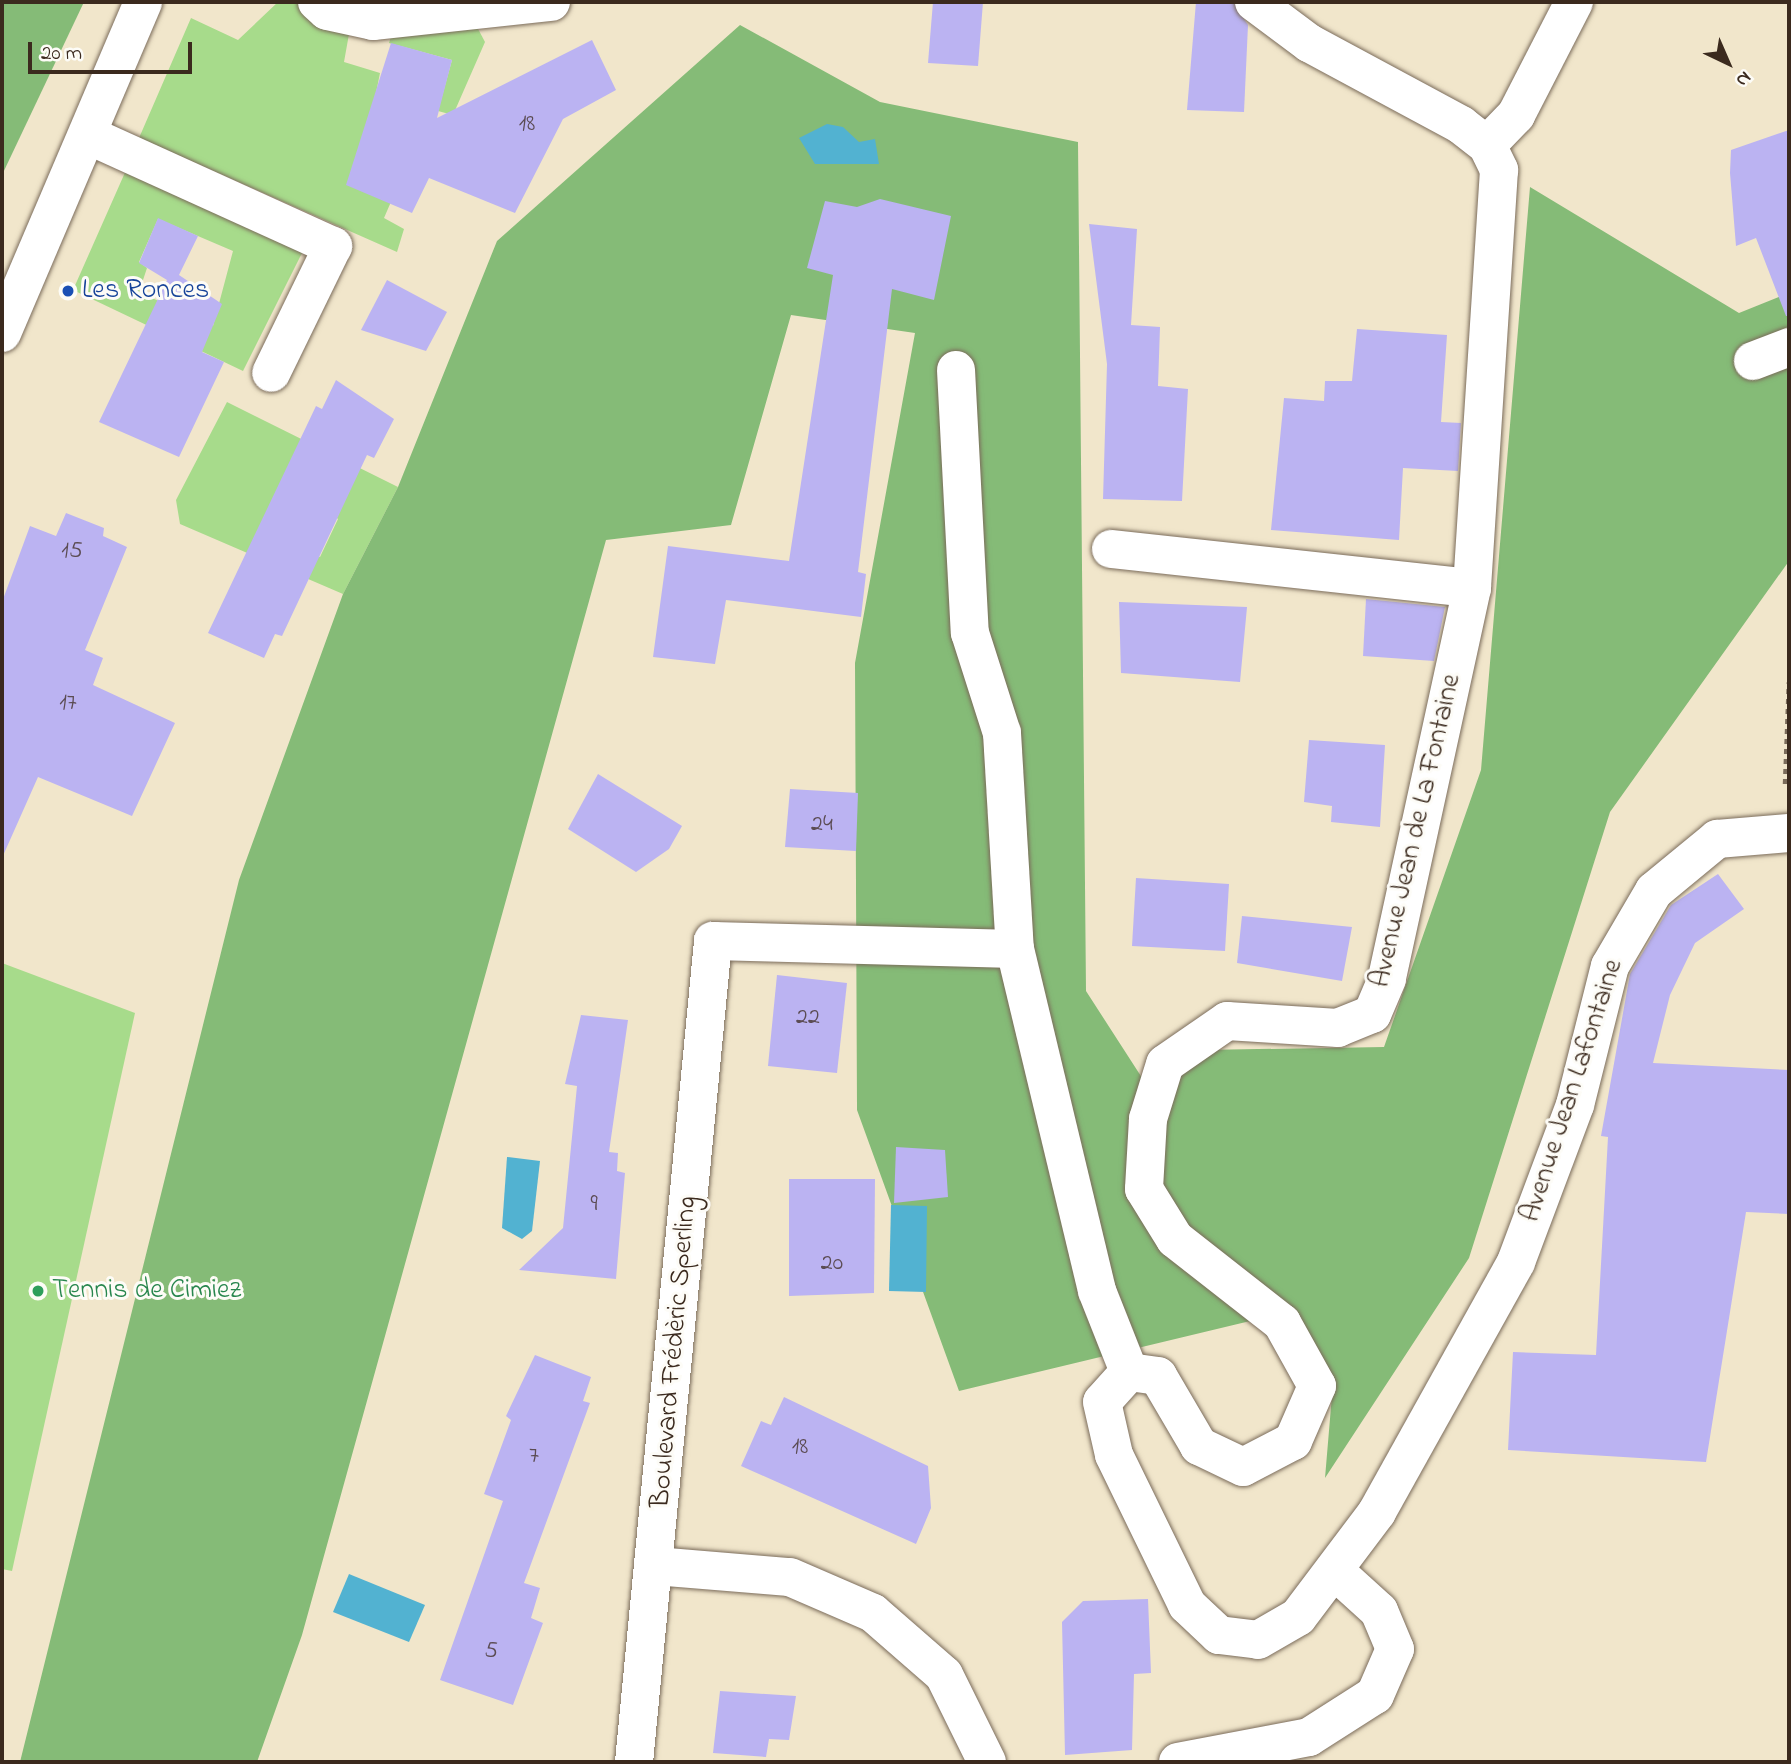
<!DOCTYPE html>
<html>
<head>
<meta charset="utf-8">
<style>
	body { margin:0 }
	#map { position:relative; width:1791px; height:1764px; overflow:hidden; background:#f1e6cb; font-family:"Indie Flower",sans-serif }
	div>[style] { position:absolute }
	.green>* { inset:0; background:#a7db8b }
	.forest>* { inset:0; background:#85bb77 }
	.water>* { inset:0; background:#52b2d1 }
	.building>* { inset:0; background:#bbb3f2 }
	.path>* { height:4.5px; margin-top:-2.25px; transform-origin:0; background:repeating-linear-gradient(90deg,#7b6c5b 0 5px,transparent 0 10px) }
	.roads { filter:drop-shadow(0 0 2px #7b6c5b) drop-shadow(0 0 2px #7b6c5b) }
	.minor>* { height:38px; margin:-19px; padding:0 19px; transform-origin:19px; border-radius:19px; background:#fff }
	.dots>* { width:19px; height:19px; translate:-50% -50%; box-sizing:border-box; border:4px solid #fdfcf7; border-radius:50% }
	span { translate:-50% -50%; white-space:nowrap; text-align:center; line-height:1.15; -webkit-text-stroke:6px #fdfcf7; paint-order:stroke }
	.number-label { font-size:24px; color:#5b4c53 }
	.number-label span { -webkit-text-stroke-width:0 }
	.transit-label { font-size:28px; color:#164399 }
	.left { translate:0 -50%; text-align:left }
	.street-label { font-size:28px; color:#3b2a1e }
	.leisure-label { font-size:28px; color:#27864d }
	.frame { position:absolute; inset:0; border:4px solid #3b2a1e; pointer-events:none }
	.north { position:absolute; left:1693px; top:28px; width:70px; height:70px; -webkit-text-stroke:5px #fdfcf7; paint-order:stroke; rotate:136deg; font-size:19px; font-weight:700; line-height:28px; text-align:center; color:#3b2a1e }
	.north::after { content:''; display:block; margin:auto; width:24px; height:32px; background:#3b2a1e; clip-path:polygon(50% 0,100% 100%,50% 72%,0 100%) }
	.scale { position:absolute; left:28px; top:42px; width:164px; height:32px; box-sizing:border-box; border:4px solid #3b2a1e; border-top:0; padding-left:9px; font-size:21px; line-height:24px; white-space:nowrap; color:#3b2a1e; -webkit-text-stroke:5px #fdfcf7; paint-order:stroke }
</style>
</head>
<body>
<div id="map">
	<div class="green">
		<div style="clip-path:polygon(278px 2px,300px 2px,349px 34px,344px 62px,380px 73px,375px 98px,409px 160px,384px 218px,404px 229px,397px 252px,139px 138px,191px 18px,238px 40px)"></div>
		<div style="clip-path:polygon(476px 25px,485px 42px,453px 115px,438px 111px,452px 60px,389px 43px,393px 30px)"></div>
		<div style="clip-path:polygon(evenodd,127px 168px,306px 245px,243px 371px,73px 290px,127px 168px,158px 219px,233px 251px,213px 326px,139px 292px,147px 268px,139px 262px,158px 219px)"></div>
		<div style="clip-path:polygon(evenodd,227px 402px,398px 487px,343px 594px,180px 524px,176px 500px,227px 402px,333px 514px,338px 519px,320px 557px,259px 530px,333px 514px)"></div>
		<div style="clip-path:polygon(2px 963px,135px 1013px,12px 1571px,2px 1569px)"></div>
	</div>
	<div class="forest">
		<div style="clip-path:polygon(2px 2px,84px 2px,2px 175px)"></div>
		<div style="clip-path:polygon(740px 25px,880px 102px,1078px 142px,1086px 991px,1157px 1101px,1202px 1050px,1384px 1047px,1481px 770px,1530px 187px,1739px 313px,1789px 293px,1789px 561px,1610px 812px,1469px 1258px,1325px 1478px,1332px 1395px,1292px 1311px,959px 1391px,857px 1110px,855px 663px,915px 333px,791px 315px,731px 525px,606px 540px,302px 1635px,257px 1762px,20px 1762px,239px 880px,343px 594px,398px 487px,497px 241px)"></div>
	</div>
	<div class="water">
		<div style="clip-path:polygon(827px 124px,843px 127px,859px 142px,875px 139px,879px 164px,815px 164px,799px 138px)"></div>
		<div style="clip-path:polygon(507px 1157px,540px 1161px,532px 1231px,522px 1239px,502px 1228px)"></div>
		<div style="clip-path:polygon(891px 1205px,927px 1206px,926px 1292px,889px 1291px)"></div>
		<div style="clip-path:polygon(349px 1574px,425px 1605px,409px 1642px,333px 1612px)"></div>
	</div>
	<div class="building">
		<div style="clip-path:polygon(933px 2px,983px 2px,978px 66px,928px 63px)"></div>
		<div style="clip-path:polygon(1196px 2px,1233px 2px,1248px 25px,1244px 112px,1187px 110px)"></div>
		<div style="clip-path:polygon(592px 40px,616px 90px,563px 119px,515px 213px,429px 178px,412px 213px,346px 185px,391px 43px,452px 60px,437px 118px)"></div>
		<div style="clip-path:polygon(1789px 130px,1789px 316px,1786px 316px,1756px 238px,1736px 246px,1730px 173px,1731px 150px)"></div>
		<div style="clip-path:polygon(880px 199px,951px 216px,934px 300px,892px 289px,858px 572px,866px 574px,861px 617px,726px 600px,715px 664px,653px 657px,668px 546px,789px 561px,833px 275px,807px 268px,825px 201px,857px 207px)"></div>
		<div style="clip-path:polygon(158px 218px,198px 236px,179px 275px,222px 304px,202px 352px,224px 362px,179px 457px,99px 422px,167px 280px,139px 263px)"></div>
		<div style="clip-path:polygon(1089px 224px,1137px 229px,1131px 325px,1160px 327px,1158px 386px,1188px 389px,1182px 501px,1103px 499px,1107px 364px)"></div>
		<div style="clip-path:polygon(387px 280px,447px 312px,426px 351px,361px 330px)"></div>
		<div style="clip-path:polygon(1357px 329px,1447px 335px,1441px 422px,1461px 423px,1458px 471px,1403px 468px,1399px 540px,1271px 530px,1284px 398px,1324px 401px,1325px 381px,1352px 381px)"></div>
		<div style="clip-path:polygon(336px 380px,394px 419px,374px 458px,367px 455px,282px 636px,275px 634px,264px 658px,208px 633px,316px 406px,322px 409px)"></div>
		<div style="clip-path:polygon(66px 513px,104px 528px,103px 536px,127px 547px,85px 650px,103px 658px,93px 685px,175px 723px,132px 816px,38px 777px,2px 858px,2px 602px,30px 526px,56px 536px)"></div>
		<div style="clip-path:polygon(1366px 599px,1445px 607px,1434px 661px,1363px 656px)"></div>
		<div style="clip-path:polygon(1119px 602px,1247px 607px,1240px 682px,1121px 673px)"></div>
		<div style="clip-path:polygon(1309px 740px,1385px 745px,1380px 827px,1331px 822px,1332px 806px,1304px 802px)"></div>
		<div style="clip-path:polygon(598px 774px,682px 826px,669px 849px,636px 872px,568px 829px)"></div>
		<div style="clip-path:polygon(790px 789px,858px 793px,856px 851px,785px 847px)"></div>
		<div style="clip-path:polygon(1718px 874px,1744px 909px,1695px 943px,1670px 995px,1653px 1063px,1789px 1070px,1789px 1214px,1746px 1212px,1706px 1462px,1508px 1450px,1513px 1352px,1596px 1355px,1608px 1137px,1601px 1136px,1630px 974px,1671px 905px)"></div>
		<div style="clip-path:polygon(1136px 878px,1229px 884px,1225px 951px,1132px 946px)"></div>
		<div style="clip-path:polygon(1242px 916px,1352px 927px,1342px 981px,1237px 963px)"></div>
		<div style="clip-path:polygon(777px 975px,847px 983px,837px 1073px,768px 1066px)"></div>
		<div style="clip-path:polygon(581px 1015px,628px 1020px,609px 1152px,618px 1153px,617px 1171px,625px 1173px,616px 1279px,519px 1270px,563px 1228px,577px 1086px,565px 1084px)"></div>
		<div style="clip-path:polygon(896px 1147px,945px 1150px,948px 1197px,894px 1203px)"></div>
		<div style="clip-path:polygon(789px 1179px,875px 1179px,874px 1293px,789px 1296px)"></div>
		<div style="clip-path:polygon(535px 1355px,591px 1377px,583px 1401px,590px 1403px,524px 1583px,540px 1588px,531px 1618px,543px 1623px,513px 1705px,440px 1680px,503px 1501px,484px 1494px,511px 1420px,506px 1416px)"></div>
		<div style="clip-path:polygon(784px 1397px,928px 1466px,931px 1508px,916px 1544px,741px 1466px,761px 1421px,771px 1425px)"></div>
		<div style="clip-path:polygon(1148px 1599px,1151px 1673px,1134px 1674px,1132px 1750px,1065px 1755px,1062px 1622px,1083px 1601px)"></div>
		<div style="clip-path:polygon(720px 1691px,796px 1696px,789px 1740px,769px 1739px,766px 1757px,713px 1753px)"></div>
	</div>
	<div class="path">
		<div style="left:1785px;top:784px;width:102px;rotate:-87.8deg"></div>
	</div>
	<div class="roads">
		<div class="minor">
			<div style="left:317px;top:2px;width:13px;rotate:42deg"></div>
			<div style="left:327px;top:11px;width:47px;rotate:12.3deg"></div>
			<div style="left:373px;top:21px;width:179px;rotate:-6.1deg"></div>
			<div style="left:1254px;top:2px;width:69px;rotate:36.7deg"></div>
			<div style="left:1309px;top:43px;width:173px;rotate:28.3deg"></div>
			<div style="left:1461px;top:125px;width:33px;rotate:38deg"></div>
			<div style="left:1487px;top:145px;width:28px;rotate:64deg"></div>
			<div style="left:1499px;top:170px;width:419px;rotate:93.7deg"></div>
			<div style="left:1472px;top:588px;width:400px;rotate:102.3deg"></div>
			<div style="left:1387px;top:979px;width:38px;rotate:113deg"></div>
			<div style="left:1372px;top:1014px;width:37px;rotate:158deg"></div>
			<div style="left:1338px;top:1028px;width:111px;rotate:-176.4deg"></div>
			<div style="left:1227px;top:1021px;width:75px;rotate:145.3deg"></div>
			<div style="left:1165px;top:1064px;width:58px;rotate:107.2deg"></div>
			<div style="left:1148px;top:1119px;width:70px;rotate:93.3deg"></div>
			<div style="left:1144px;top:1189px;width:59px;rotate:58.2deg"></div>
			<div style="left:1175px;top:1239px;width:136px;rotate:38.1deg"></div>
			<div style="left:1282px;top:1323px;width:72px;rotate:60.9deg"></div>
			<div style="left:1317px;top:1386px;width:60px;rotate:113.6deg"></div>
			<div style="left:1293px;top:1441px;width:56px;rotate:152.5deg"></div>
			<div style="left:1243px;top:1467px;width:49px;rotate:-154.5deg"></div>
			<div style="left:1199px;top:1446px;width:81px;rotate:-120.4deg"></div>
			<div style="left:1158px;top:1376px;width:29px;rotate:-172deg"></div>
			<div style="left:1129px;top:1372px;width:40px;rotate:132deg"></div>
			<div style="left:1102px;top:1402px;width:54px;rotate:77.2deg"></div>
			<div style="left:1114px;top:1455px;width:167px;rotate:64deg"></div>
			<div style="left:1187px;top:1605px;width:44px;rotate:43.2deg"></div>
			<div style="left:1219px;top:1635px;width:39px;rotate:7deg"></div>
			<div style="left:1258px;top:1640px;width:46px;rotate:-29.9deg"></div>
			<div style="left:1298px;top:1617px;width:131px;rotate:-53deg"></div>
			<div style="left:1377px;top:1512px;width:286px;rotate:-60.9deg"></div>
			<div style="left:1516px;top:1262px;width:168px;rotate:-69.4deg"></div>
			<div style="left:1575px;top:1105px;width:143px;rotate:-75.9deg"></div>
			<div style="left:1610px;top:966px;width:87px;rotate:-59.6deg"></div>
			<div style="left:1654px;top:891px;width:82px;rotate:-39.5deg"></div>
			<div style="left:1717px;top:839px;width:72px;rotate:-4.8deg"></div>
			<div style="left:90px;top:136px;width:267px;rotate:24.4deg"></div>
			<div style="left:333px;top:246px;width:141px;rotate:116deg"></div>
			<div style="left:1487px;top:145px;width:42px;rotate:-46deg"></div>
			<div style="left:1516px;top:115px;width:127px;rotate:-62.8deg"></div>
			<div style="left:2px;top:333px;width:360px;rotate:-66.9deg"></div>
			<div style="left:1753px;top:361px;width:39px;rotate:-21deg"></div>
			<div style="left:956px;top:370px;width:263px;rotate:87deg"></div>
			<div style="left:970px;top:633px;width:105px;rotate:72.3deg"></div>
			<div style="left:1002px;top:733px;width:216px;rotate:86.6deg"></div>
			<div style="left:1015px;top:949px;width:352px;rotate:76.5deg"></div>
			<div style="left:1097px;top:1291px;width:87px;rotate:68.4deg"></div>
			<div style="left:1111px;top:549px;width:363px;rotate:6.2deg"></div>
			<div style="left:655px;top:1566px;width:135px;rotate:4.7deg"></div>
			<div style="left:790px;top:1577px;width:90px;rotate:23.4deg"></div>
			<div style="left:873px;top:1613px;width:94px;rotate:41.1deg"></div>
			<div style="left:944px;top:1675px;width:97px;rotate:63.7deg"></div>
			<div style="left:634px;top:1762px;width:825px;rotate:-84.5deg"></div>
			<div style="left:713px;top:941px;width:302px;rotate:1.5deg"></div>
			<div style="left:1178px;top:1762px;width:133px;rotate:-10.8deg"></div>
			<div style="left:1309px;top:1737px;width:78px;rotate:-32.5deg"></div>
			<div style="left:1375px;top:1695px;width:50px;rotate:-66.5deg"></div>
			<div style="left:1395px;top:1649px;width:41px;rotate:-112.8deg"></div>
			<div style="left:1379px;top:1611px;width:58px;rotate:-137.8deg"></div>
		</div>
	</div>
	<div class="dots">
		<div style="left:68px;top:291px;background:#1a4fb4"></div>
		<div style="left:38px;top:1291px;background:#2e9e5b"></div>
	</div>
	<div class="number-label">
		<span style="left:527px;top:125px">18</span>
		<span style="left:72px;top:552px">15</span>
		<span style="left:68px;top:704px">17</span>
		<span style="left:822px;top:825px">24</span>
		<span style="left:808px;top:1018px">22</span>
		<span style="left:594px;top:1205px">9</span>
		<span style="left:832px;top:1264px">20</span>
		<span style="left:800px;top:1448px">18</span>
		<span style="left:534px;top:1457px">7</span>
		<span style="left:491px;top:1652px">5</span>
	</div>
	<div class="transit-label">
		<span class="left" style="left:82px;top:291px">Les Ronces</span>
	</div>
	<div class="street-label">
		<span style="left:1417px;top:831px;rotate:-77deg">Avenue Jean de La Fontaine</span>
		<span style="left:1573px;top:1091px;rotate:-72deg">Avenue Jean Lafontaine</span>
		<span style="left:675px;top:1352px;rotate:-85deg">Boulevard Frédèric Sperling</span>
	</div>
	<div class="leisure-label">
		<span class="left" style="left:52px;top:1291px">Tennis de Cimiez</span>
	</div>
	<div class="frame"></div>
	<div class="north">N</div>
	<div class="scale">20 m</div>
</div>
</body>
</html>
